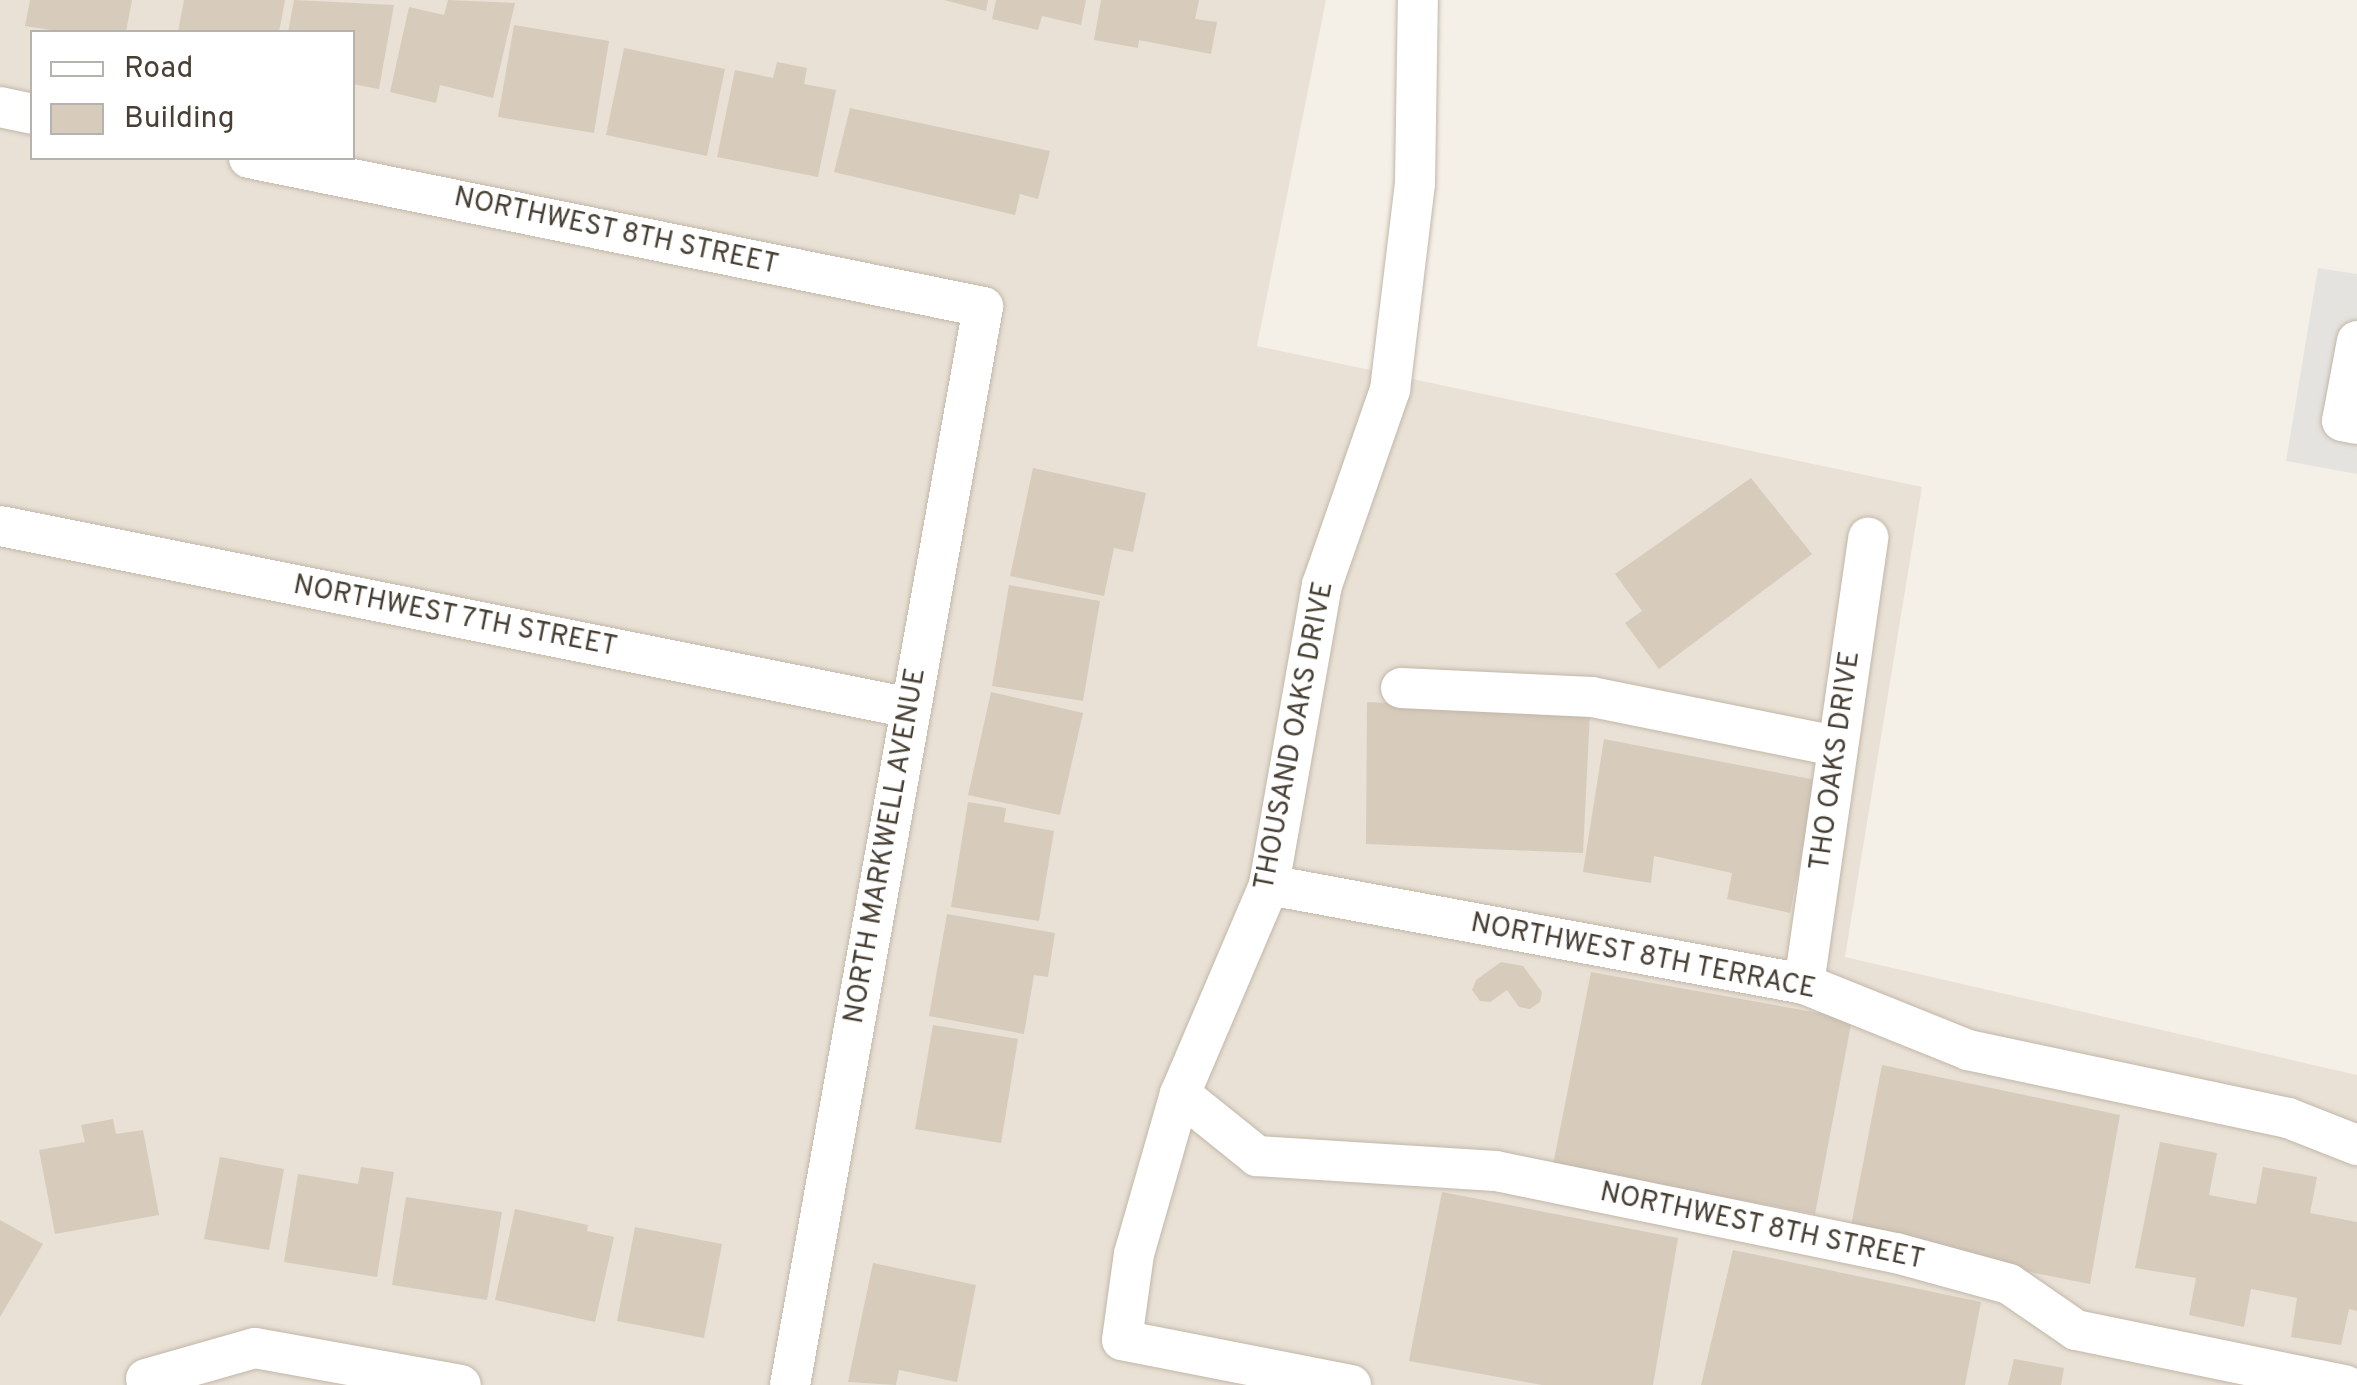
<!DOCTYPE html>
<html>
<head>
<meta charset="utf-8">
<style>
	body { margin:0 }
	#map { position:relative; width:2357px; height:1385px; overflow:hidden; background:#f5f0e7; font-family:Overpass,sans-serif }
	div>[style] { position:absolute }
	.residential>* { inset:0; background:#e9e1d5 }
	.parking>* { inset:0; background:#e5e3df }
	.building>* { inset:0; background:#d7cbbc }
	.roads { filter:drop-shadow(0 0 2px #c1b7a9) drop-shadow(0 0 2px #c1b7a9) }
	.minor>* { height:40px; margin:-20px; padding:0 20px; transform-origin:20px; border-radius:20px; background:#fff }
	span { translate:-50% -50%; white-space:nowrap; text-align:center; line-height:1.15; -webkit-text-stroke:8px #fff; paint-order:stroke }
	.street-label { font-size:28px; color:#484035 }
	.legend { position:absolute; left:30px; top:30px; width:325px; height:130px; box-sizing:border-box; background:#fff; border:2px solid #b6b3ae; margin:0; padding:12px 18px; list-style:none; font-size:30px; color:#484035 }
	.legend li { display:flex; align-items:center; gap:20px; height:50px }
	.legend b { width:50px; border:2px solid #b6b3ae }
</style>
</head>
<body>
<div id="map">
	<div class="residential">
		<div style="clip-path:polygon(evenodd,0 0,1326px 0,1257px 346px,1922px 487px,1845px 957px,2357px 1075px,2357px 1385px,0 1385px,0 0,32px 32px,352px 32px,352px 158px,32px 158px,32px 32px)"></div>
	</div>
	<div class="parking">
		<div style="clip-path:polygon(2318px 268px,2357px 274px,2357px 474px,2286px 461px)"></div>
	</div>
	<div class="building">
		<div style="clip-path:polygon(30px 0,132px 0,126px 32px,64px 32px,25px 26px)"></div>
		<div style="clip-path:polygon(184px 0,285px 0,279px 32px,178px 32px)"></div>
		<div style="clip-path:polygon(294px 0,394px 5px,379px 89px,352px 84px,352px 32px,288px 32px)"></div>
		<div style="clip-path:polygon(448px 0,515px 3px,493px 98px,440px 85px,436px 103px,390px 92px,409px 7px,444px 15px)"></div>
		<div style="clip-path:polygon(944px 0,988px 0,986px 11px)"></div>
		<div style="clip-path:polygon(996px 0,1086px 0,1081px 25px,1042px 16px,1038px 30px,992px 19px)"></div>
		<div style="clip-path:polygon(1101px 0,1199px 0,1195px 19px,1217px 22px,1211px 54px,1139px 40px,1138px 48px,1094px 40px)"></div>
		<div style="clip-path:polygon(514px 25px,609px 41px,594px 133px,498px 117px)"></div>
		<div style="clip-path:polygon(624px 48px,725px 69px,707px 156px,606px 135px)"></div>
		<div style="clip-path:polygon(777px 62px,807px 68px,804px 84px,836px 90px,818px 177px,717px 157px,735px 70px,773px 78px)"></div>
		<div style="clip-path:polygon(850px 108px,1050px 151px,1038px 199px,1020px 194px,1015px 215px,834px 172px)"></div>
		<div style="clip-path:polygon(1033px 468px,1146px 493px,1133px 552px,1114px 548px,1104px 596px,1010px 576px)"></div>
		<div style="clip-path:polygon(1751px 478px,1812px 554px,1659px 669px,1625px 623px,1642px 611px,1615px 574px)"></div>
		<div style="clip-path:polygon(1009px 585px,1100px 601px,1083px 701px,992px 686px)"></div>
		<div style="clip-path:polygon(991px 692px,1083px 713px,1060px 815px,968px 795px)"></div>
		<div style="clip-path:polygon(1367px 702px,1590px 712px,1583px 853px,1366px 844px)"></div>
		<div style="clip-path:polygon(1604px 739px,1816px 780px,1790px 913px,1727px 899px,1732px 873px,1654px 856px,1651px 883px,1583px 872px)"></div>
		<div style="clip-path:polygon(968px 802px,1006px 808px,1004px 822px,1054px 831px,1039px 921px,951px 907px)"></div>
		<div style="clip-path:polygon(947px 914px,1055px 933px,1048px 977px,1034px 975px,1024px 1034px,929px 1016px)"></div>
		<div style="clip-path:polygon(1501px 962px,1523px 966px,1542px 992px,1540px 1002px,1530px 1009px,1519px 1007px,1507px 990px,1490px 1002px,1480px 1001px,1472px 990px,1476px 980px)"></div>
		<div style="clip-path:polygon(1591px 972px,1852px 1019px,1815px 1214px,1553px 1165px)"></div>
		<div style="clip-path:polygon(933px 1025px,1018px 1039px,1001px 1143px,915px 1129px)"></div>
		<div style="clip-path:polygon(1882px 1065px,2120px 1115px,2090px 1284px,1849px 1236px)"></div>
		<div style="clip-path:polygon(113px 1119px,116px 1134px,143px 1130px,159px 1215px,55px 1234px,39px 1150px,85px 1142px,81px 1125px)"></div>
		<div style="clip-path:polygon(2160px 1142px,2217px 1153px,2209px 1195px,2256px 1204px,2263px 1167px,2317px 1177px,2310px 1213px,2357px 1222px,2357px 1311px,2349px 1309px,2341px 1345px,2291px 1337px,2297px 1298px,2251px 1289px,2244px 1327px,2189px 1315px,2196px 1278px,2135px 1268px)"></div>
		<div style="clip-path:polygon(220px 1157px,284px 1169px,269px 1250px,204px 1239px)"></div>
		<div style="clip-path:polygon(361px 1167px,394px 1172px,377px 1277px,284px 1262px,298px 1174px,358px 1184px)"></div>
		<div style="clip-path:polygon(1442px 1192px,1678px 1238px,1653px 1385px,1542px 1385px,1409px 1361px)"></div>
		<div style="clip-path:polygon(406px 1197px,502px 1212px,487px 1300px,392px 1285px)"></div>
		<div style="clip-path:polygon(515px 1209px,588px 1225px,587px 1231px,614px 1237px,595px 1322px,495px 1300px)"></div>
		<div style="clip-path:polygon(0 1220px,43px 1244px,0 1317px)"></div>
		<div style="clip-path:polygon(635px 1227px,722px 1244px,704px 1338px,617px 1321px)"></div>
		<div style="clip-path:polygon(1733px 1250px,1981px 1302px,1965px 1385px,1701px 1385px)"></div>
		<div style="clip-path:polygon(873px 1263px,976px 1285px,957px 1382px,899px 1370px,896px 1385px,848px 1382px)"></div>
		<div style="clip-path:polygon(2014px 1359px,2064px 1368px,2061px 1385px,2008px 1385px)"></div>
	</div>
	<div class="roads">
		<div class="minor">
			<div style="left:0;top:107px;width:33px;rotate:12deg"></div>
			<div style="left:249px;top:158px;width:749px;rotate:11.47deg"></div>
			<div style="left:983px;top:307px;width:1095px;rotate:100.15deg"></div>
			<div style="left:2357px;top:341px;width:81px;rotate:100.6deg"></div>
			<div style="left:2342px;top:421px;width:15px;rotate:11deg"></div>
			<div style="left:0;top:526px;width:929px;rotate:11.3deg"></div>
			<div style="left:1401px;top:688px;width:191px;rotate:2.7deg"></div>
			<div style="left:1592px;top:697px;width:249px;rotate:11.4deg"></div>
			<div style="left:1269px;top:885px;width:544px;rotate:10.48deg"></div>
			<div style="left:1804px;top:984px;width:177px;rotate:21.9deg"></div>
			<div style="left:1968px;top:1050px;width:327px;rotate:12deg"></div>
			<div style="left:2288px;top:1118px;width:74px;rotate:21.4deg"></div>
			<div style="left:1804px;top:984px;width:451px;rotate:-81.8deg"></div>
			<div style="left:1180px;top:1094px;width:99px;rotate:38.8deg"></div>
			<div style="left:1257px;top:1156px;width:239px;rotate:3.6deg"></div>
			<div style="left:1496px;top:1171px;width:408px;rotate:11.6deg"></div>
			<div style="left:1896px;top:1253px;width:117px;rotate:15.3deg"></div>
			<div style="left:2009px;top:1284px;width:81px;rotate:34.5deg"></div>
			<div style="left:2076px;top:1330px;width:275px;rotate:11.6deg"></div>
			<div style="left:146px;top:1379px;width:113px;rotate:-15.9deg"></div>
			<div style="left:255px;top:1348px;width:209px;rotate:10.2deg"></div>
			<div style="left:1351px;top:1385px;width:233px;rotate:-168.9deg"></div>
			<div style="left:1122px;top:1340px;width:87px;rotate:-82.1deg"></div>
			<div style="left:1134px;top:1254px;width:166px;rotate:-74deg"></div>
			<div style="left:1180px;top:1094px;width:227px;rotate:-66.9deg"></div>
			<div style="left:1269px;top:885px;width:305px;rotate:-80deg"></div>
			<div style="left:1322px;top:585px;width:207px;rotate:-70.8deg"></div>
			<div style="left:1390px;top:390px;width:209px;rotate:-83.1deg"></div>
			<div style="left:1415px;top:183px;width:183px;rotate:-89.1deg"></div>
		</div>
	</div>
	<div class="street-label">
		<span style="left:616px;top:232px;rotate:12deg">NORTHWEST 8TH STREET</span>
		<span style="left:455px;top:617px;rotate:11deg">NORTHWEST 7TH STREET</span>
		<span style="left:1295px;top:736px;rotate:-79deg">THOUSAND OAKS DRIVE</span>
		<span style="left:1836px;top:761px;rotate:-82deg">THO OAKS DRIVE</span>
		<span style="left:886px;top:846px;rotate:-80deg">NORTH MARKWELL AVENUE</span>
		<span style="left:1643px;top:957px;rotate:11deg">NORTHWEST 8TH TERRACE</span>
		<span style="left:1762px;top:1227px;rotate:12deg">NORTHWEST 8TH STREET</span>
	</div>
	<ul class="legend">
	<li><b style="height:12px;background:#fff"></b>Road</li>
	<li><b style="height:28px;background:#d7cbbc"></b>Building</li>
	</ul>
</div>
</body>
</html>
